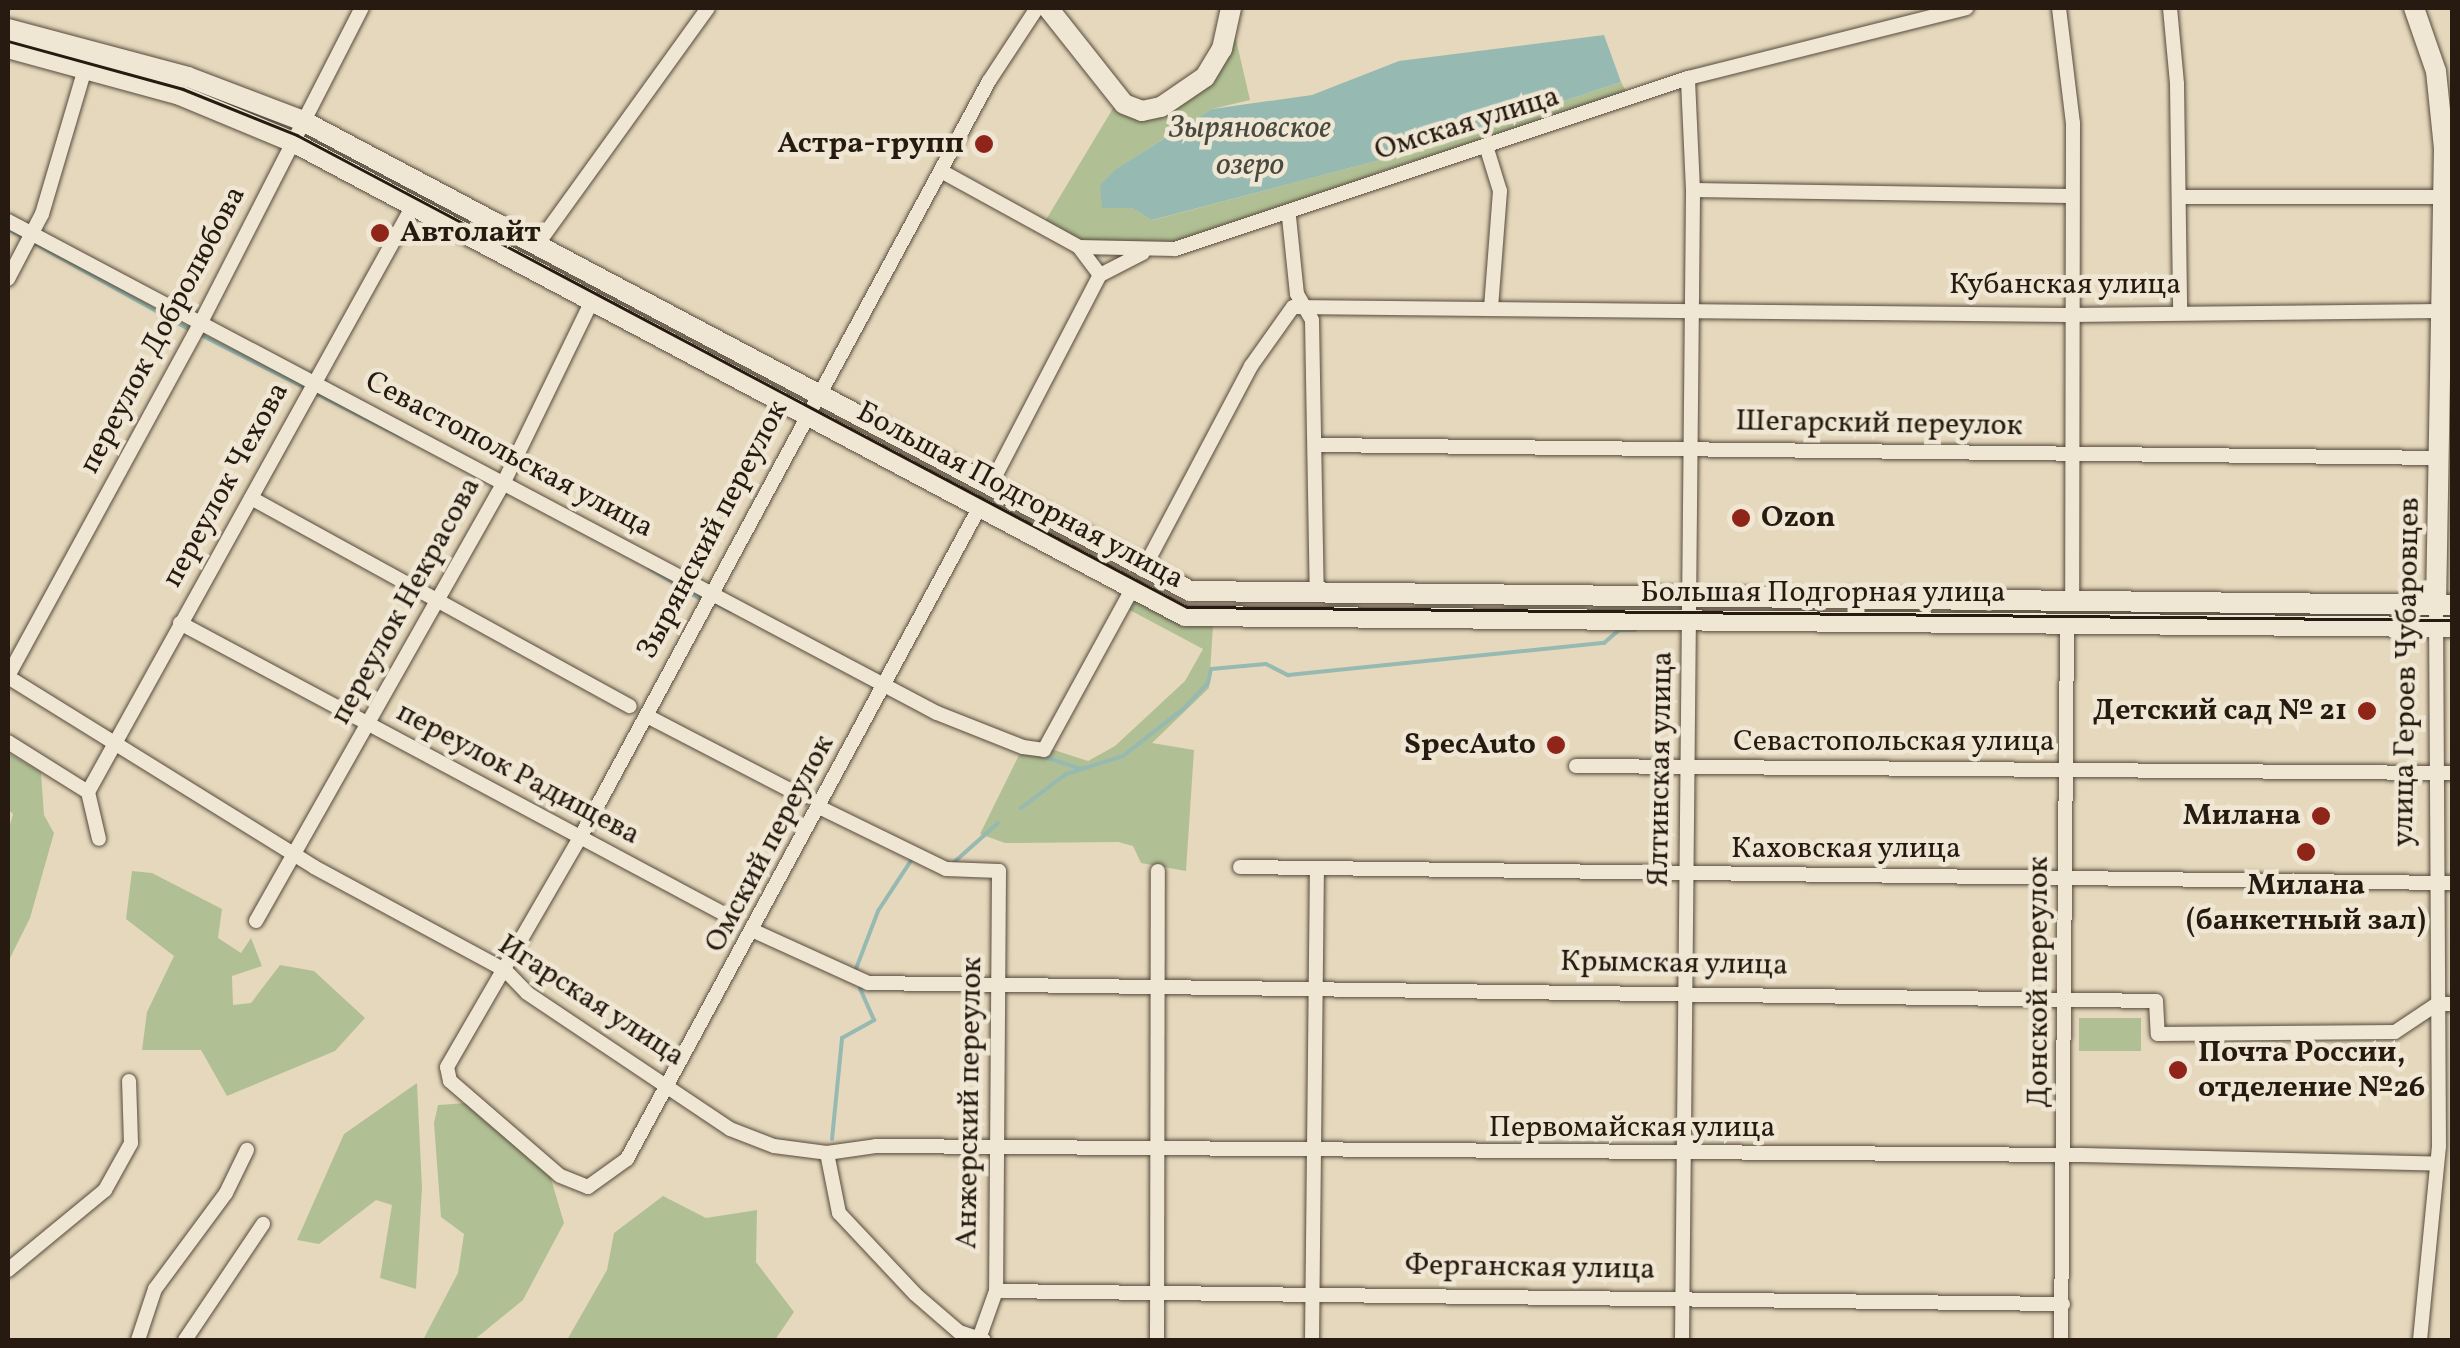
<!DOCTYPE html>
<html>
<head>
<meta charset="utf-8">
<style>
	body { margin:0 }
	#map { position:relative; width:2460px; height:1348px; overflow:hidden; background:#e6d8bc; font-family:Vollkorn,serif }
	div>[style] { position:absolute }
	.green>* { inset:0; background:#b1c094 }
	.water>* { inset:0; background:#96b9b2 }
	.stream>* { height:4px; margin:-2px; padding:0 2px; transform-origin:2px; border-radius:2px; background:#96b9b2 }
	.roads { filter:drop-shadow(0 0 2px #564a3c) drop-shadow(0 0 2px #564a3c) }
	.street>* { height:14px; margin:-7px; padding:0 7px; transform-origin:7px; border-radius:7px; background:#efe6d3 }
	.secondary>* { height:20px; margin:-10px; padding:0 10px; transform-origin:10px; border-radius:10px; background:#efe6d3 }
	.tram>* { height:2.5px; margin:-1.25px; padding:0 1.25px; transform-origin:1.25px; border-radius:1.25px; background:#261a11 }
	.dots>* { width:28px; height:28px; translate:-50% -50%; box-sizing:border-box; border:5px solid #efe6d3; border-radius:50% }
	span { translate:-50% -50%; white-space:nowrap; text-align:center; line-height:1.15; -webkit-text-stroke:9px #efe6d3; paint-order:stroke }
	.street-label { font-size:30px; color:#261a11 }
	.poi-label { font-size:30px; color:#261a11; font-weight:700 }
	.right { translate:-100% -50%; text-align:right }
	.left { translate:0 -50%; text-align:left }
	.water-label { font-size:32px; color:#484a41; font-style:italic }
	.frame { position:absolute; inset:0; border:10px solid #261a11; pointer-events:none }
</style>
</head>
<body>
<div id="map">
	<div class="green">
		<div style="clip-path:polygon(1234px 31px,1250px 100px,1212px 109px,1117px 168px,1132px 208px,1153px 220px,1414px 151px,1621px 82px,1628px 95px,1379px 172px,1288px 213px,1172px 246px,1080px 243px,1044px 223px,1115px 105px,1162px 113px)"></div>
		<div style="clip-path:polygon(1133px 596px,1213px 626px,1209px 688px,1152px 743px,1194px 750px,1186px 871px,1141px 863px,1133px 846px,1118px 842px,1005px 843px,980px 834px,1021px 751px,1054px 750px,1088px 761px,1115px 746px,1185px 681px,1203px 649px,1126px 608px)"></div>
		<div style="clip-path:polygon(8px 753px,41px 772px,44px 815px,54px 833px,30px 918px,8px 962px,8px 832px,13px 814px,8px 809px)"></div>
		<div style="clip-path:polygon(132px 871px,152px 873px,222px 909px,218px 938px,241px 953px,251px 938px,262px 966px,232px 976px,233px 1005px,251px 1003px,280px 965px,314px 971px,365px 1018px,335px 1051px,227px 1096px,201px 1050px,142px 1050px,147px 1012px,174px 956px,126px 919px)"></div>
		<div style="clip-path:polygon(2079px 1018px,2141px 1018px,2141px 1051px,2079px 1051px)"></div>
		<div style="clip-path:polygon(417px 1083px,422px 1188px,416px 1289px,380px 1278px,392px 1205px,376px 1200px,319px 1244px,297px 1240px,344px 1134px)"></div>
		<div style="clip-path:polygon(467px 1103px,549px 1172px,564px 1223px,523px 1300px,474px 1340px,423px 1340px,458px 1273px,464px 1234px,441px 1217px,434px 1123px,438px 1105px)"></div>
		<div style="clip-path:polygon(663px 1196px,706px 1218px,757px 1210px,756px 1262px,794px 1312px,775px 1340px,567px 1340px,607px 1270px,614px 1233px)"></div>
	</div>
	<div class="water">
		<div style="clip-path:polygon(1604px 35px,1621px 82px,1414px 151px,1152px 220px,1132px 208px,1102px 208px,1100px 185px,1117px 168px,1212px 109px,1312px 95px,1399px 61px)"></div>
	</div>
	<div class="stream">
		<div style="left:8px;top:229px;width:19px;rotate:28deg"></div>
		<div style="left:34px;top:243px;width:179px;rotate:29.1deg"></div>
		<div style="left:201px;top:335px;width:225px;rotate:26.9deg"></div>
		<div style="left:649px;top:568px;width:62px;rotate:31.1deg"></div>
		<div style="left:717px;top:604px;width:15px;rotate:28deg"></div>
		<div style="left:1042px;top:756px;width:41px;rotate:18.4deg"></div>
		<div style="left:1021px;top:808px;width:56px;rotate:-37.1deg"></div>
		<div style="left:1066px;top:774px;width:60px;rotate:-17.5deg"></div>
		<div style="left:1123px;top:756px;width:76px;rotate:-38.1deg"></div>
		<div style="left:1183px;top:709px;width:36px;rotate:-46deg"></div>
		<div style="left:1208px;top:683px;width:14px;rotate:-78deg"></div>
		<div style="left:1211px;top:669px;width:55px;rotate:-5.2deg"></div>
		<div style="left:1266px;top:664px;width:25px;rotate:27deg"></div>
		<div style="left:1288px;top:675px;width:318px;rotate:-5.8deg"></div>
		<div style="left:1604px;top:643px;width:20px;rotate:-41deg"></div>
		<div style="left:1619px;top:630px;width:16px"></div>
		<div style="left:951px;top:865px;width:63px;rotate:-41.8deg"></div>
		<div style="left:854px;top:974px;width:67px;rotate:-69.1deg"></div>
		<div style="left:878px;top:911px;width:62px;rotate:-56.8deg"></div>
		<div style="left:832px;top:1139px;width:101px;rotate:-84.3deg"></div>
		<div style="left:842px;top:1038px;width:37px;rotate:-29deg"></div>
		<div style="left:874px;top:1020px;width:35px;rotate:-114deg"></div>
	</div>
	<div class="roads">
		<div class="street">
			<div style="left:2059px;top:8px;width:116px;rotate:83.1deg"></div>
			<div style="left:2073px;top:123px;width:479px;rotate:90.1deg"></div>
			<div style="left:2170px;top:8px;width:76px;rotate:84.7deg"></div>
			<div style="left:2177px;top:84px;width:228px;rotate:89.2deg"></div>
			<div style="left:1487px;top:149px;width:44px;rotate:72.8deg"></div>
			<div style="left:1500px;top:191px;width:117px;rotate:94.4deg"></div>
			<div style="left:941px;top:171px;width:158px;rotate:28.8deg"></div>
			<div style="left:1079px;top:247px;width:96px;rotate:1.2deg"></div>
			<div style="left:1175px;top:249px;width:541px;rotate:-18.43deg"></div>
			<div style="left:1688px;top:78px;width:287px;rotate:-14.1deg"></div>
			<div style="left:1693px;top:190px;width:376px;rotate:0.9deg"></div>
			<div style="left:2179px;top:197px;width:263px"></div>
			<div style="left:1289px;top:217px;width:77px;rotate:84.1deg"></div>
			<div style="left:1297px;top:294px;width:30px;rotate:60deg"></div>
			<div style="left:1312px;top:320px;width:275px;rotate:89deg"></div>
			<div style="left:8px;top:221px;width:1051px;rotate:27.91deg"></div>
			<div style="left:937px;top:713px;width:92px;rotate:21.6deg"></div>
			<div style="left:1023px;top:747px;width:21px;rotate:8deg"></div>
			<div style="left:1044px;top:750px;width:181px;rotate:-61.3deg"></div>
			<div style="left:537px;top:245px;width:292px;rotate:-54.2deg"></div>
			<div style="left:1100px;top:275px;width:48px;rotate:-27.1deg"></div>
			<div style="left:8px;top:279px;width:73px;rotate:-62.4deg"></div>
			<div style="left:42px;top:214px;width:151px;rotate:-73.5deg"></div>
			<div style="left:1317px;top:445px;width:1123px;rotate:0.66deg"></div>
			<div style="left:990px;top:486px;width:238px;rotate:-62.5deg"></div>
			<div style="left:1100px;top:275px;width:35px;rotate:-127deg"></div>
			<div style="left:251px;top:498px;width:432px;rotate:28.8deg"></div>
			<div style="left:978px;top:510px;width:738px;rotate:118.41deg"></div>
			<div style="left:627px;top:1159px;width:48px;rotate:144.3deg"></div>
			<div style="left:588px;top:1187px;width:31px;rotate:-158deg"></div>
			<div style="left:559px;top:1175px;width:144px;rotate:-139.2deg"></div>
			<div style="left:450px;top:1081px;width:14px;rotate:-102deg"></div>
			<div style="left:447px;top:1067px;width:265px;rotate:-59.9deg"></div>
			<div style="left:580px;top:838px;width:860px;rotate:-61.62deg"></div>
			<div style="left:989px;top:81px;width:87px;rotate:-56.7deg"></div>
			<div style="left:1143px;top:570px;width:231px;rotate:-62.1deg"></div>
			<div style="left:1251px;top:366px;width:72px;rotate:-54.6deg"></div>
			<div style="left:1293px;top:307px;width:775px;rotate:0.59deg"></div>
			<div style="left:2068px;top:315px;width:373px;rotate:-0.6deg"></div>
			<div style="left:180px;top:623px;width:619px;rotate:28.14deg"></div>
			<div style="left:8px;top:676px;width:399px;rotate:-61.4deg"></div>
			<div style="left:199px;top:326px;width:357px;rotate:-62.9deg"></div>
			<div style="left:8px;top:677px;width:360px;rotate:31.8deg"></div>
			<div style="left:314px;top:867px;width:218px;rotate:28.4deg"></div>
			<div style="left:506px;top:971px;width:30px;rotate:46deg"></div>
			<div style="left:527px;top:993px;width:244px;rotate:33.8deg"></div>
			<div style="left:730px;top:1129px;width:47px;rotate:21.1deg"></div>
			<div style="left:774px;top:1146px;width:53px;rotate:7.5deg"></div>
			<div style="left:827px;top:1153px;width:61px;rotate:78.7deg"></div>
			<div style="left:839px;top:1213px;width:111px;rotate:46.8deg"></div>
			<div style="left:915px;top:1294px;width:58px;rotate:40.8deg"></div>
			<div style="left:959px;top:1332px;width:26px;rotate:18deg"></div>
			<div style="left:647px;top:716px;width:176px;rotate:27.4deg"></div>
			<div style="left:8px;top:742px;width:94px;rotate:32deg"></div>
			<div style="left:88px;top:792px;width:48px;rotate:76.8deg"></div>
			<div style="left:1576px;top:766px;width:876px;rotate:0.46deg"></div>
			<div style="left:88px;top:792px;width:672px;rotate:-61deg"></div>
			<div style="left:821px;top:808px;width:139px;rotate:26deg"></div>
			<div style="left:946px;top:869px;width:53px;rotate:2.2deg"></div>
			<div style="left:999px;top:871px;width:420px;rotate:90.4deg"></div>
			<div style="left:996px;top:1291px;width:48px;rotate:109.6deg"></div>
			<div style="left:1240px;top:867px;width:1212px;rotate:0.76deg"></div>
			<div style="left:256px;top:921px;width:502px;rotate:-60.52deg"></div>
			<div style="left:503px;top:484px;width:203px;rotate:-64.1deg"></div>
			<div style="left:754px;top:931px;width:125px;rotate:24.5deg"></div>
			<div style="left:868px;top:983px;width:1288px;rotate:0.8deg"></div>
			<div style="left:2156px;top:1001px;width:33px;rotate:87deg"></div>
			<div style="left:2158px;top:1034px;width:237px;rotate:-0.5deg"></div>
			<div style="left:2395px;top:1032px;width:50px;rotate:-33.7deg"></div>
			<div style="left:2437px;top:1004px;width:15px"></div>
			<div style="left:827px;top:1153px;width:49px;rotate:-8.1deg"></div>
			<div style="left:876px;top:1146px;width:1204px;rotate:0.43deg"></div>
			<div style="left:2080px;top:1155px;width:356px;rotate:1.4deg"></div>
			<div style="left:8px;top:1270px;width:126px;rotate:-39.5deg"></div>
			<div style="left:105px;top:1190px;width:54px;rotate:-61deg"></div>
			<div style="left:131px;top:1143px;width:62px;rotate:-91.8deg"></div>
			<div style="left:996px;top:1291px;width:1067px;rotate:0.7deg"></div>
			<div style="left:138px;top:1340px;width:54px;rotate:-71.6deg"></div>
			<div style="left:155px;top:1289px;width:119px;rotate:-53.5deg"></div>
			<div style="left:226px;top:1193px;width:48px;rotate:-64deg"></div>
			<div style="left:185px;top:1340px;width:140px;rotate:-56.1deg"></div>
			<div style="left:1157px;top:1340px;width:469px;rotate:-89.9deg"></div>
			<div style="left:1312px;top:1340px;width:468px;rotate:-89.4deg"></div>
			<div style="left:1682px;top:1340px;width:1150px;rotate:-89.45deg"></div>
			<div style="left:1693px;top:190px;width:112px;rotate:-92.6deg"></div>
			<div style="left:2061px;top:1340px;width:716px;rotate:-89.52deg"></div>
			<div style="left:2420px;top:1340px;width:195px;rotate:-84.4deg"></div>
			<div style="left:2439px;top:1146px;width:541px;rotate:-90.32deg"></div>
		</div>
		<div class="secondary">
			<div style="left:1048px;top:8px;width:122px;rotate:51.6deg"></div>
			<div style="left:1124px;top:104px;width:19px;rotate:21deg"></div>
			<div style="left:1142px;top:111px;width:19px;rotate:-12deg"></div>
			<div style="left:1161px;top:107px;width:53px;rotate:-34.3deg"></div>
			<div style="left:1205px;top:77px;width:33px;rotate:-59deg"></div>
			<div style="left:1222px;top:49px;width:42px;rotate:-77.6deg"></div>
			<div style="left:2414px;top:8px;width:67px;rotate:70.8deg"></div>
			<div style="left:2436px;top:71px;width:77px;rotate:84.1deg"></div>
			<div style="left:2444px;top:148px;width:457px;rotate:91deg"></div>
			<div style="left:8px;top:29px;width:186px;rotate:14.9deg"></div>
			<div style="left:188px;top:77px;width:123px;rotate:20.9deg"></div>
			<div style="left:303px;top:121px;width:1004px;rotate:27.92deg"></div>
			<div style="left:1190px;top:591px;width:1262px;rotate:0.64deg"></div>
			<div style="left:8px;top:48px;width:178px;rotate:15.3deg"></div>
			<div style="left:180px;top:95px;width:122px;rotate:22.6deg"></div>
			<div style="left:293px;top:142px;width:1010px;rotate:27.99deg"></div>
			<div style="left:1185px;top:616px;width:1267px;rotate:0.5deg"></div>
		</div>
	</div>
	<div class="tram">
		<div style="left:8px;top:41px;width:181px;rotate:15.3deg"></div>
		<div style="left:183px;top:89px;width:123px;rotate:22deg"></div>
		<div style="left:297px;top:135px;width:1007px;rotate:27.94deg"></div>
		<div style="left:1187px;top:607px;width:1265px;rotate:0.59deg"></div>
	</div>
	<div class="dots">
		<div style="left:984px;top:144px;background:#8f2418"></div>
		<div style="left:380px;top:233px;background:#8f2418"></div>
		<div style="left:1741px;top:518px;background:#8f2418"></div>
		<div style="left:2367px;top:711px;background:#8f2418"></div>
		<div style="left:1556px;top:745px;background:#8f2418"></div>
		<div style="left:2321px;top:816px;background:#8f2418"></div>
		<div style="left:2306px;top:852px;background:#8f2418"></div>
		<div style="left:2178px;top:1070px;background:#8f2418"></div>
	</div>
	<div class="street-label">
		<span style="left:1467px;top:124px;rotate:-17deg">Омская улица</span>
		<span style="left:2065px;top:285px">Кубанская улица</span>
		<span style="left:163px;top:330px;rotate:-62deg">переулок Добролюбова</span>
		<span style="left:1879px;top:424px;rotate:1deg">Шегарский переулок</span>
		<span style="left:509px;top:455px;rotate:28deg">Севастопольская улица</span>
		<span style="left:226px;top:485px;rotate:-61deg">переулок Чехова</span>
		<span style="left:1020px;top:496px;rotate:28deg">Большая Подгорная улица</span>
		<span style="left:713px;top:530px;rotate:-62deg">Зырянский переулок</span>
		<span style="left:1823px;top:593px">Большая Подгорная улица</span>
		<span style="left:406px;top:601px;rotate:-61deg">переулок Некрасова</span>
		<span style="left:2407px;top:672px;rotate:-89deg">улица Героев Чубаровцев</span>
		<span style="left:1894px;top:742px">Севастопольская улица</span>
		<span style="left:1661px;top:769px;rotate:-89deg">Ялтинская улица</span>
		<span style="left:518px;top:774px;rotate:28deg">переулок Радищева</span>
		<span style="left:770px;top:844px;rotate:-62deg">Омский переулок</span>
		<span style="left:1846px;top:849px">Каховская улица</span>
		<span style="left:1674px;top:964px;rotate:1deg">Крымская улица</span>
		<span style="left:2039px;top:982px;rotate:-90deg">Донской переулок</span>
		<span style="left:591px;top:1001px;rotate:33deg">Игарская улица</span>
		<span style="left:970px;top:1103px;rotate:-89deg">Анжерский переулок</span>
		<span style="left:1632px;top:1128px">Первомайская улица</span>
		<span style="left:1530px;top:1268px;rotate:1deg">Ферганская улица</span>
	</div>
	<div class="poi-label">
		<span class="right" style="left:964px;top:144px">Астра-групп</span>
		<span class="left" style="left:400px;top:233px">Автолайт</span>
		<span class="left" style="left:1761px;top:518px">Ozon</span>
		<span class="right" style="left:2347px;top:711px">Детский сад № 21</span>
		<span class="right" style="left:1536px;top:745px">SpecAuto</span>
		<span class="right" style="left:2301px;top:816px">Милана</span>
		<span style="left:2306px;top:903px">Милана<br>(банкетный зал)</span>
		<span class="left" style="left:2198px;top:1070px">Почта России,<br>отделение №26</span>
	</div>
	<div class="water-label">
		<span style="left:1250px;top:148px">Зыряновское<br>озеро</span>
	</div>
	<div class="frame"></div>
</div>
</body>
</html>
